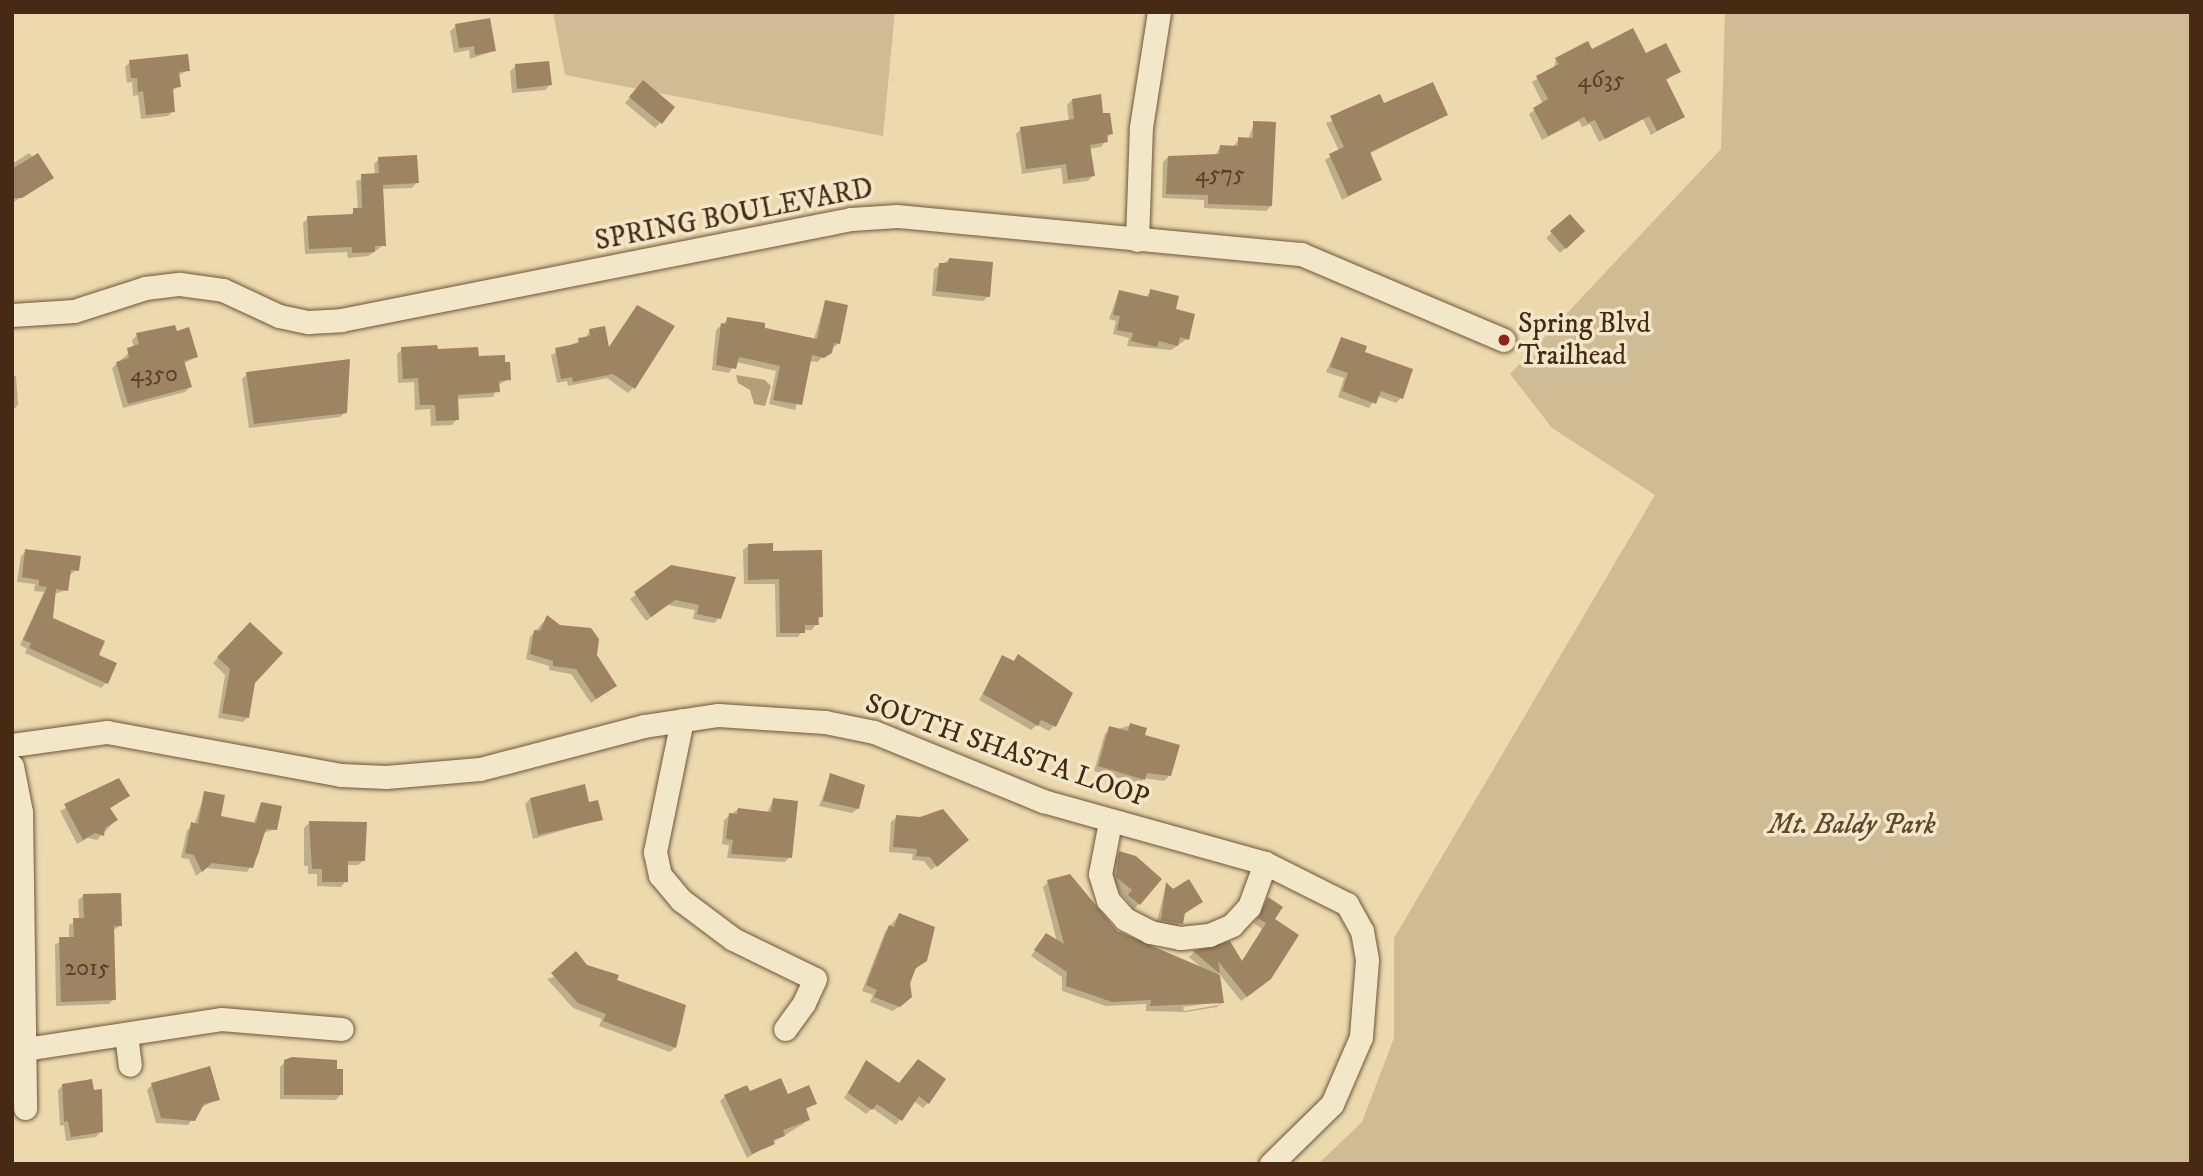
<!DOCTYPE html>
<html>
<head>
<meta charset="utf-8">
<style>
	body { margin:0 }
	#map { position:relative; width:2203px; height:1176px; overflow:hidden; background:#ecdaae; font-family:"IM FELL DW Pica",serif }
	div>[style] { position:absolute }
	.green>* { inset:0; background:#d0bc94 }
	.water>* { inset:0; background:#b49e7a }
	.shadow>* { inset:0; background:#0003 }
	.building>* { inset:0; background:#9d8564 }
	.roads { filter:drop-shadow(0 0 2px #71553a) drop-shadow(0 0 2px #71553a) }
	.minor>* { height:23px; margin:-11.5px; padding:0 11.5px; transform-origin:11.5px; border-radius:11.5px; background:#f3e7ca }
	.dots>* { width:19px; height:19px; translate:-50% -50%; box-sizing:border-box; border:4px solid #f3e7ca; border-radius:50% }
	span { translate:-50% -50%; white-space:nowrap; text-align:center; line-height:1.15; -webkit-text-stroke:7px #f3e7ca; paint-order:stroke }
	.number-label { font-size:24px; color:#5d4028 }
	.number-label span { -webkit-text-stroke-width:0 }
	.street-label { font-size:28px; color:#482914 }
	.poi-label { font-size:28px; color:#482914 }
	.left { translate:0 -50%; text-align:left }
	.park-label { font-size:28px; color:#63462e; font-style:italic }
	.frame { position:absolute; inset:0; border:14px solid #482914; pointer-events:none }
</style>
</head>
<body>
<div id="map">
	<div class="green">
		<div style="clip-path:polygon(553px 12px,895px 12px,883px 136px,565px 75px)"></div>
		<div style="clip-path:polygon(1725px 12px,2191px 12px,2191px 1164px,1318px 1164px,1362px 1122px,1394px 1038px,1394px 938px,1655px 495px,1552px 428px,1510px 374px,1721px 149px)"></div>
	</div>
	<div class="water">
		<div style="clip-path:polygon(736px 375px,765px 380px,771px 386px,765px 406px,754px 404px,750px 390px,738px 383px)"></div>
	</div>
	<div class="shadow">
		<div style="clip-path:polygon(456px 26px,494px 51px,470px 59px,469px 50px,454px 53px,450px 31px)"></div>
		<div style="clip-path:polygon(1592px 51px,1645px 55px,1679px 71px,1665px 81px,1683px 116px,1651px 135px,1643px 119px,1599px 142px,1590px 124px,1582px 127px,1579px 121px,1542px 140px,1529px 114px,1543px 104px,1532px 82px,1554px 68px,1556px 59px)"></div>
		<div style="clip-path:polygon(130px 62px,188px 70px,178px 76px,179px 86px,171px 92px,173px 111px,168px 116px,141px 119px,138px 95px,133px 96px,132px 82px,127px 83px,125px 67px)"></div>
		<div style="clip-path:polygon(516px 66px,550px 85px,545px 90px,512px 93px,510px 71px)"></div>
		<div style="clip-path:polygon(638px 88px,660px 123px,655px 128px,625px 103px)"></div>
		<div style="clip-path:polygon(1072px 100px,1102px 115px,1111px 133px,1101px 147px,1089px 149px,1093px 175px,1088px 181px,1063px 184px,1061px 168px,1022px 174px,1016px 134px,1021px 129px,1069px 122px,1067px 105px)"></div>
		<div style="clip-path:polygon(1383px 106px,1445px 115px,1369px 154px,1380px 180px,1342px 200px,1325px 160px,1339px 151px,1326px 123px)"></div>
		<div style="clip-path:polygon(1254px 123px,1271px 206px,1266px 211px,1204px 208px,1204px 200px,1162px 198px,1163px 162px,1168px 157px,1215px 156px,1220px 147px,1233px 147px,1239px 139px,1248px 140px)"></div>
		<div style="clip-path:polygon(29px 153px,52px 178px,12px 203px,12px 164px)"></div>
		<div style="clip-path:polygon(379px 159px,417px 182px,412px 188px,381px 189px,384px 245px,368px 256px,348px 258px,347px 252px,305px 254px,303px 223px,308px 218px,348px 216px,358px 210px,356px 181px,375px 175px,374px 164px)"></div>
		<div style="clip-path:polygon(1570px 216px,1583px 231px,1560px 253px,1546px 238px)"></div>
		<div style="clip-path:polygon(950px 259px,989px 296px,983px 301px,932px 296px,934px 269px)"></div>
		<div style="clip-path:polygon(1119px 291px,1145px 298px,1151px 291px,1174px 310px,1187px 339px,1171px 350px,1127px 346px,1129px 338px,1113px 334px,1116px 321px,1109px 319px)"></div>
		<div style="clip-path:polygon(825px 302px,839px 343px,817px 362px,809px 361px,795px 410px,769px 404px,776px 371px,736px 362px,729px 373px,712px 370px,716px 330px,728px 319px,814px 339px)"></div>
		<div style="clip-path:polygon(590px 331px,608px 349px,633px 388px,628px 393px,607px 378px,568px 386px,567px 381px,557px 383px,551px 355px,585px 338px)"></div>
		<div style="clip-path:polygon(137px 335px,196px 357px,183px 364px,190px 387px,185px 392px,123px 408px,112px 368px,134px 348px,132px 340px)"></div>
		<div style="clip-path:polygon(1341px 339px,1363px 353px,1401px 398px,1396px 403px,1377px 396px,1369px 408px,1338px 397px,1344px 378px,1326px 372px)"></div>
		<div style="clip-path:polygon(402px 349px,477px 349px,477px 358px,509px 379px,498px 385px,493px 397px,456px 399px,457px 419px,452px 425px,431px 426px,430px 409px,415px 410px,414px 382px,398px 383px,397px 354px)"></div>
		<div style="clip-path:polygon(247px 374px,346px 412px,340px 417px,249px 428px,242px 379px)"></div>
		<div style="clip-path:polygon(12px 376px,16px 376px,18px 405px,12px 411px)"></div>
		<div style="clip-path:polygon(749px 545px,821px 616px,812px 630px,803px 630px,798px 637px,776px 637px,775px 584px,744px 584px,743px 550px)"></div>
		<div style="clip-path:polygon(26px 551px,77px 570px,69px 575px,67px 590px,54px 594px,51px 619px,97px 656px,106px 683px,101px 688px,25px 653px,27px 649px,20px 645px,44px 592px,34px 591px,35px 584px,17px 582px,21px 556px)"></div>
		<div style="clip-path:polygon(672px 567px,719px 618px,714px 623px,693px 619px,695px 610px,668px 605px,646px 621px,630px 599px)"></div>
		<div style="clip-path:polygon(548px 617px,595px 655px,610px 690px,591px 703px,571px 674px,549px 670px,549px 666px,526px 659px,530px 637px)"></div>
		<div style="clip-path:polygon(250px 624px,254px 682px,248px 717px,243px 722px,218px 718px,225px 675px,213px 663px)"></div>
		<div style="clip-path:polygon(1002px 657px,1012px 662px,1018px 657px,1054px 726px,1049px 731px,1037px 725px,1031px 730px,979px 700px)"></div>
		<div style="clip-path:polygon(1131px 725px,1170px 775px,1164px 781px,1144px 778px,1139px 784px,1094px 771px,1105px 733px)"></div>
		<div style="clip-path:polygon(831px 775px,858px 808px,852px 813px,819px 806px)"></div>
		<div style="clip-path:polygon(119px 780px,128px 796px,109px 809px,116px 820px,97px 840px,88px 838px,77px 844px,60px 811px)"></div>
		<div style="clip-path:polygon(205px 793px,219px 817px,253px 824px,261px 803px,276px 829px,263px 833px,259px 853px,247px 872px,206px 868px,196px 876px,189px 859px,181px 858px,187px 830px,194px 825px)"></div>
		<div style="clip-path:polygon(530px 799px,588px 804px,601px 819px,533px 839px,525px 804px)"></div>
		<div style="clip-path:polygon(773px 800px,790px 857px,785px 862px,727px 858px,729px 845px,722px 844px,724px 820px,738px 809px,767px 813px)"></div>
		<div style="clip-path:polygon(897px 817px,937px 817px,961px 845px,931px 870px,924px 861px,912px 860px,913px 854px,889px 852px,891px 822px)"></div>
		<div style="clip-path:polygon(309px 823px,364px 860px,358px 865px,346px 865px,346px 881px,341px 887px,317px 886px,317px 874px,308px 874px,308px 866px,304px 866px,304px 828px)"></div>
		<div style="clip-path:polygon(1119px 853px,1160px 879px,1134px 909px,1113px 883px,1114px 858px)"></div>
		<div style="clip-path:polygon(evenodd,1048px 882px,1116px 933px,1203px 969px,1189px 957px,1194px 952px,1229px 943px,1241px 963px,1262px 929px,1254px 923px,1268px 899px,1273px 920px,1264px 984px,1241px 1001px,1218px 972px,1222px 1002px,1217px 1007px,1186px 1012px,1146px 1011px,1146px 1004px,1106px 1006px,1062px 991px,1062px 977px,1031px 956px,1046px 935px,1057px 942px,1043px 887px,1048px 882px,1219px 1002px,1219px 1005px,1184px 1011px,1183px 1007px,1219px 1002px)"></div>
		<div style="clip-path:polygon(1166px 885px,1201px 902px,1183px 915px,1177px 928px,1156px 925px)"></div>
		<div style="clip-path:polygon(84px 895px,120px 926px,112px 931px,114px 999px,109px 1004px,56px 1006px,55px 944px,69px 939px,69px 925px,79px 920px,78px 900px)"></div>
		<div style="clip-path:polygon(899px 915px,925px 961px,914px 970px,905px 1002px,893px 1011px,870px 1002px,873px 995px,862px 991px,885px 932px)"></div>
		<div style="clip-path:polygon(586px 966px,615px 981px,681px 1030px,675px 1047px,670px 1052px,599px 1026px,602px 1019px,573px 1008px,547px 979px)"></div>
		<div style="clip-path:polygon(285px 1062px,341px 1094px,336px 1100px,280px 1099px,280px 1067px)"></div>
		<div style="clip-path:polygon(866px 1062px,898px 1084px,913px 1067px,928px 1103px,923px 1108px,914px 1101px,896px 1125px,872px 1108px,866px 1114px,844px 1098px)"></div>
		<div style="clip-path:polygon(63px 1085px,100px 1091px,101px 1131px,96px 1137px,66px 1141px,64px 1125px,60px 1126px,58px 1090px)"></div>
		<div style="clip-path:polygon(152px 1085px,218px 1099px,200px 1108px,188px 1125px,156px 1123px,147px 1090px)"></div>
		<div style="clip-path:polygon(749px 1093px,787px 1096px,815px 1103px,805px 1110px,808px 1119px,803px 1124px,747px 1158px,720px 1101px,725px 1096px)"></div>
	</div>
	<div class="building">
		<div style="clip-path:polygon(490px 18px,496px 51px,475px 55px,474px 46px,459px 48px,455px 24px)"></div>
		<div style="clip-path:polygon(1633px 28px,1646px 53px,1666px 43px,1681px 72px,1666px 79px,1685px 117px,1657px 131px,1649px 116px,1605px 139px,1595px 120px,1588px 123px,1584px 117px,1548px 136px,1533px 108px,1548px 99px,1536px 76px,1559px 64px,1555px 58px,1588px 41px,1592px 49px)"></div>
		<div style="clip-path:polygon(188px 54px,190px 71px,179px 72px,181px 87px,173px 88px,175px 112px,146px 115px,143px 91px,138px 92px,137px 78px,131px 78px,129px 60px)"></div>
		<div style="clip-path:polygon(549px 61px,552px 85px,517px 89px,515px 64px)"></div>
		<div style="clip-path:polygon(643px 80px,675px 107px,662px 124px,629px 97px)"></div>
		<div style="clip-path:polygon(1433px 82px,1448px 115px,1370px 152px,1382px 180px,1348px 196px,1329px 154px,1344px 147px,1330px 116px,1380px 94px,1384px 103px)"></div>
		<div style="clip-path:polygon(1101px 94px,1103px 113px,1110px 113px,1113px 134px,1107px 135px,1108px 142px,1090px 145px,1095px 176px,1068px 180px,1066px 164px,1026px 169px,1020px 127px,1074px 119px,1072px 99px)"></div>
		<div style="clip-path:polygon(1253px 121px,1276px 122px,1272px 206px,1208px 204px,1208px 195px,1166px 194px,1168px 156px,1219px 154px,1220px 145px,1238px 146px,1238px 137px,1253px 138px)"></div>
		<div style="clip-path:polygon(38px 153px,54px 178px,22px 198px,12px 198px,12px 169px)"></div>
		<div style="clip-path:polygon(417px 155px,419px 183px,383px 185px,386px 246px,375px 246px,375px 252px,352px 253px,352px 247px,309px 249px,307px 216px,353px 214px,353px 208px,362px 208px,361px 174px,379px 173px,378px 157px)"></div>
		<div style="clip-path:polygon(1570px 214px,1585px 231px,1566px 249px,1550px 231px)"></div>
		<div style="clip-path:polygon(949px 258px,993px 262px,990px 297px,936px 291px,939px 263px,948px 263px)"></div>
		<div style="clip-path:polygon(1150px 289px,1179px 296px,1176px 309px,1195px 314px,1189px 340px,1180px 337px,1178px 346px,1159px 341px,1157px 347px,1131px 341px,1133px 333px,1117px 330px,1120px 316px,1113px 315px,1119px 290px,1149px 297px)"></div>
		<div style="clip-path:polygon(825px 300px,848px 305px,840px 344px,834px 343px,832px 353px,824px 358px,812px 355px,802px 405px,773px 400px,780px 366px,739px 357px,736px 369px,716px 365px,721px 323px,726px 324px,727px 317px,765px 323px,765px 328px,817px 339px)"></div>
		<div style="clip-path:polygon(637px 305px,675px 326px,635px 389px,613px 374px,573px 382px,572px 377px,561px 379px,555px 348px,579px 343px,578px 338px,590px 336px,589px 329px,605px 326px,609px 347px)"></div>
		<div style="clip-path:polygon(175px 325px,177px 331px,189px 327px,198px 357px,184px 361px,192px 387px,128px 404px,116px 362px,129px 358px,127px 348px,139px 344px,136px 333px)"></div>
		<div style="clip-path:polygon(1341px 337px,1367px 346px,1365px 352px,1413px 369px,1403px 399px,1381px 391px,1376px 404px,1342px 391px,1348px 373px,1330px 367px)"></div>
		<div style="clip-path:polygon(437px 345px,438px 349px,478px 347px,479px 356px,505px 355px,505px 362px,510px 362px,511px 380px,499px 381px,500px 392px,458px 395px,459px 420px,436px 421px,435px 405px,420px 405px,418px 378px,403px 379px,401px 347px)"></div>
		<div style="clip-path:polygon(350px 359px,347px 413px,254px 424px,246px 372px)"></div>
		<div style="clip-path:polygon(773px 543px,773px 551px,822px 550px,823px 617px,818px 617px,819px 625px,805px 625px,805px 633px,780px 633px,779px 579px,748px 580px,748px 544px)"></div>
		<div style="clip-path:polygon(25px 549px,81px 556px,79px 571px,71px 570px,68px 591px,56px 589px,53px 618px,105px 641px,99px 655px,117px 663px,108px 684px,29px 648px,31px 643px,23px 640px,47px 587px,39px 586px,39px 580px,22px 577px)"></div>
		<div style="clip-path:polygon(671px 565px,736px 577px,721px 619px,697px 614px,699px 605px,675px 600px,651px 617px,634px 592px)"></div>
		<div style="clip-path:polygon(547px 615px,560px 625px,591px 628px,599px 639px,597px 655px,617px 686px,596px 699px,576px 669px,553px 666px,553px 661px,530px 654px,534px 630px,540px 631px)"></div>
		<div style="clip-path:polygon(250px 622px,283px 653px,255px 683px,249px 718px,222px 713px,230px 669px,217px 657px)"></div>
		<div style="clip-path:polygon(1018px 654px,1073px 693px,1056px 727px,1041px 720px,1038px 726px,983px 694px,1002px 655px,1014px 661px)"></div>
		<div style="clip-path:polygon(1130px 723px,1147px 728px,1145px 735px,1180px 745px,1171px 776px,1147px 773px,1145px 780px,1098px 766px,1109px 726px,1128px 731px)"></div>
		<div style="clip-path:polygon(830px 773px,865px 785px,859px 809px,823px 801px)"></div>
		<div style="clip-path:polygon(119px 778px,130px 796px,110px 808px,118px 820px,105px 828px,104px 836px,95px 833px,83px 840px,64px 804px)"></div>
		<div style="clip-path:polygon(585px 784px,589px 802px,598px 800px,603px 820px,538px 835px,530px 798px)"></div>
		<div style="clip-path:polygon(204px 791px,225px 795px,221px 816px,256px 823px,261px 802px,282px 806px,277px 830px,266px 829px,253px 868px,212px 863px,202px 872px,194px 855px,185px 853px,191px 822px,198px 824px)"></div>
		<div style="clip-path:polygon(773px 798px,798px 801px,792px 858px,731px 854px,733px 840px,726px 839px,729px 813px,737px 814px,738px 808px,771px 812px)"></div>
		<div style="clip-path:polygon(943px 809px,969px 840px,937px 867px,930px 857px,916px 856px,917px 849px,893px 847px,896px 815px,920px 817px)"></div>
		<div style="clip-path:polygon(309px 821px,367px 822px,365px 861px,348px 861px,348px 882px,322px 882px,322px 869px,312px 869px)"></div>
		<div style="clip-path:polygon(1119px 851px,1136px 856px,1162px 879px,1140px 905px,1128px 895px,1132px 890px,1116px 877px)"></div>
		<div style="clip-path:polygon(1070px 874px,1117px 931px,1220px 975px,1224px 1003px,1150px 1006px,1151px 1000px,1112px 1002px,1066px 986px,1067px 972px,1034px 950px,1046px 933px,1064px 944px,1047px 880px)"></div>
		<div style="clip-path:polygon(1189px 879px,1203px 902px,1185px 913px,1183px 924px,1161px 920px,1166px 882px,1173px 889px)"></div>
		<div style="clip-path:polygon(121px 893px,122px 926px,114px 926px,116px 1000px,61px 1002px,59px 937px,74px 937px,73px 918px,84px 918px,83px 894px)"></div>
		<div style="clip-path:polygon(1268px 897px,1283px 907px,1275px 919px,1299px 935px,1271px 979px,1247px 997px,1218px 961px,1220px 974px,1193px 951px,1230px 941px,1242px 961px,1266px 923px,1258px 918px)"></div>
		<div style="clip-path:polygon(899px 913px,935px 927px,927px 961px,916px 968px,910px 983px,912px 997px,900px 1007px,874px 997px,877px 990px,866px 985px,889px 925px,894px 927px)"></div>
		<div style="clip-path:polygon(576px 951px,587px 965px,619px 975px,617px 980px,686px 1005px,676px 1048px,603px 1021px,606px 1014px,578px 1003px,551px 973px)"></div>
		<div style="clip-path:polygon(292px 1057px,337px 1060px,337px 1069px,343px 1069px,343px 1095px,284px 1095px,284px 1060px)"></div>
		<div style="clip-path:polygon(918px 1059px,946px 1079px,929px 1104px,919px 1096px,902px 1121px,877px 1104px,872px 1110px,848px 1093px,866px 1060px,899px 1083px)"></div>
		<div style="clip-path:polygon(210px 1066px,220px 1100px,204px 1104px,195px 1121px,161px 1118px,151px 1083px)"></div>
		<div style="clip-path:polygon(781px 1078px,788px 1094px,809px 1085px,817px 1104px,806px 1108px,810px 1120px,783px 1130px,785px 1136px,773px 1140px,775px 1144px,752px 1154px,724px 1095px,747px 1085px,750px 1091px)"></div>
		<div style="clip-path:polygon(92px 1079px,94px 1090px,102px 1089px,103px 1132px,71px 1137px,68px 1121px,64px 1122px,62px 1084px)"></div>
	</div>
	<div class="roads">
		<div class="minor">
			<div style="left:1137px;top:240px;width:113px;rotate:-88deg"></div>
			<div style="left:1141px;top:127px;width:116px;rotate:-81.1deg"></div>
			<div style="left:12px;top:315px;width:62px;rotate:-3.7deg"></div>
			<div style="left:74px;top:311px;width:75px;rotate:-17.9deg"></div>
			<div style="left:145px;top:288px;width:35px;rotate:-7deg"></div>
			<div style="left:180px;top:284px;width:43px;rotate:7.9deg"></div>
			<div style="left:223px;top:290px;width:62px;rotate:24.9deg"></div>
			<div style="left:279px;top:316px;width:30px;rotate:12deg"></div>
			<div style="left:308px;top:322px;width:33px;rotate:-3deg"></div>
			<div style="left:341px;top:320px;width:520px;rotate:-11.2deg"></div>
			<div style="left:851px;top:219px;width:46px;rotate:-3.7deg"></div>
			<div style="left:897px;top:216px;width:406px;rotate:5.4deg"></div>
			<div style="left:1301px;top:254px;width:220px;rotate:23deg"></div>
			<div style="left:682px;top:720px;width:135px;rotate:101.6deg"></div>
			<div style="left:655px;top:852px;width:24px;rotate:78deg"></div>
			<div style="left:660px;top:875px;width:33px;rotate:50deg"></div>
			<div style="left:681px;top:900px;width:65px;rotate:36.9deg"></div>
			<div style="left:733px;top:939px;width:91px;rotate:26deg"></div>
			<div style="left:815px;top:979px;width:26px;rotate:115deg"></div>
			<div style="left:804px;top:1003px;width:32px;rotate:126deg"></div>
			<div style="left:12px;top:745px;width:96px;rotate:-7.8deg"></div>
			<div style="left:107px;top:732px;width:238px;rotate:10.4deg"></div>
			<div style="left:341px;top:775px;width:45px;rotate:2.5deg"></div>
			<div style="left:386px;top:777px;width:94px;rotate:-4.9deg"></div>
			<div style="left:480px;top:769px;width:170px;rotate:-14.7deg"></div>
			<div style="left:644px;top:726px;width:75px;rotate:-8.5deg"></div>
			<div style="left:718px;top:715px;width:107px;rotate:3.7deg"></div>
			<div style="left:825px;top:722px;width:50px;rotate:11.5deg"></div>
			<div style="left:874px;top:732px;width:183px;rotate:22.2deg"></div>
			<div style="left:1043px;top:801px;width:230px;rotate:15.6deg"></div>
			<div style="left:1265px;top:863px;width:92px;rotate:26.6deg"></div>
			<div style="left:1347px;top:904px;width:31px;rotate:61deg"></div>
			<div style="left:1362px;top:931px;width:29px;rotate:80deg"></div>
			<div style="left:1367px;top:960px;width:77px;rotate:94.5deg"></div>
			<div style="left:1361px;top:1037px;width:73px;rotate:113.4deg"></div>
			<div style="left:1332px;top:1104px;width:86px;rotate:135.5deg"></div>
			<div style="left:12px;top:766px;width:47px;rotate:78.9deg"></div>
			<div style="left:21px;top:812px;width:296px;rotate:89.2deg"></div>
			<div style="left:1110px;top:822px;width:53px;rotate:100.9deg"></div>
			<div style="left:1100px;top:874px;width:27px;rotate:73deg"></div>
			<div style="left:1108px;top:900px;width:25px;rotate:48deg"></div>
			<div style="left:1125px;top:919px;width:28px;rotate:27deg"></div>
			<div style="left:1150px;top:932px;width:31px;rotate:11deg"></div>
			<div style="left:1180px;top:938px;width:29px;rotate:-6deg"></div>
			<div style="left:1209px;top:935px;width:25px;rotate:-23deg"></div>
			<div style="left:1232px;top:925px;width:25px;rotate:-47deg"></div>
			<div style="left:1249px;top:907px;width:47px;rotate:-70deg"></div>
			<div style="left:126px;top:1034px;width:31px;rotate:83deg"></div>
			<div style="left:12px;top:1051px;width:211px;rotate:-8.7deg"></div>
			<div style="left:221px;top:1019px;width:121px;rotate:4.7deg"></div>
		</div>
	</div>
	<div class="dots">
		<div style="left:1504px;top:340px;background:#8f2418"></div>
	</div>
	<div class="number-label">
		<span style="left:1601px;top:81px">4635</span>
		<span style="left:1220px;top:175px">4575</span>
		<span style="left:154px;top:375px">4350</span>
		<span style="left:87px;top:969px">2015</span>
	</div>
	<div class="street-label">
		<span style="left:734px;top:215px;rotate:-11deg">SPRING BOULEVARD</span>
		<span style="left:1007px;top:751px;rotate:19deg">SOUTH SHASTA LOOP</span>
	</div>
	<div class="poi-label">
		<span class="left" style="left:1518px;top:340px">Spring Blvd<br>Trailhead</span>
	</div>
	<div class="park-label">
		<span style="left:1852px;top:825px">Mt. Baldy Park</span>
	</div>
	<div class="frame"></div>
</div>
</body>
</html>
